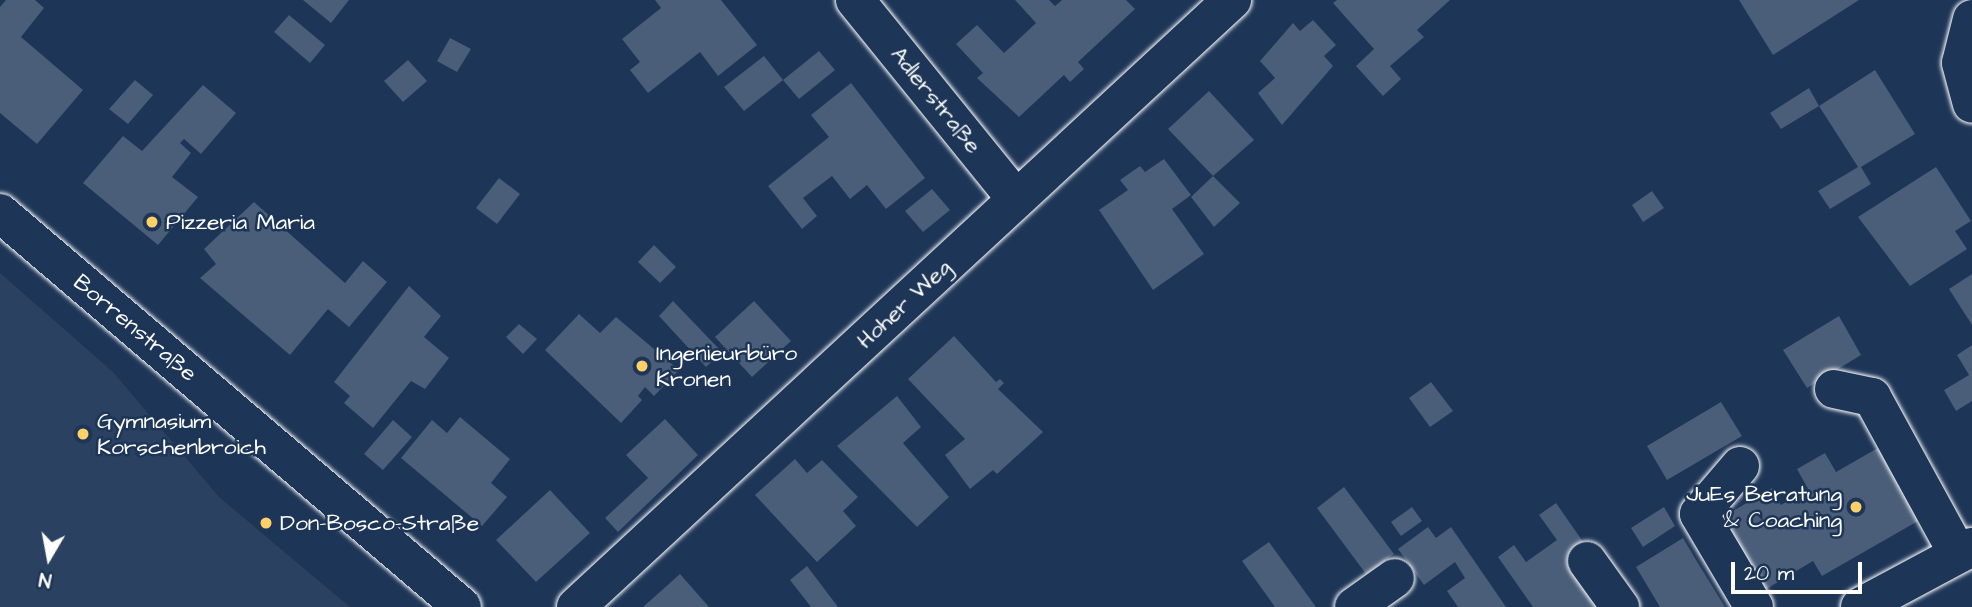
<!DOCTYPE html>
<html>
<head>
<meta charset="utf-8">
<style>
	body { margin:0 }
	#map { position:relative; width:1972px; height:607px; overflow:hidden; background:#1d3557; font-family:"Architects Daughter",sans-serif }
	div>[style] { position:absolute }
	.built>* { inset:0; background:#2a4161 }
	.building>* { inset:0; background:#4a5d79 }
	.roads { filter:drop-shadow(0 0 2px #fff) drop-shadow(0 0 2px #fff) }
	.minor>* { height:38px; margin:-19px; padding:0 19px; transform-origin:19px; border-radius:19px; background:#1d3557 }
	.major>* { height:38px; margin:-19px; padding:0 19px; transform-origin:19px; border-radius:19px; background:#1d3557 }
	.dots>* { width:19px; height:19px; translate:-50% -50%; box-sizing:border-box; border:4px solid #1d3557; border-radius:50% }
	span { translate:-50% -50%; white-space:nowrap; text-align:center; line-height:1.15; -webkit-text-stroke:5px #1d3557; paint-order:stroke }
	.street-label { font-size:23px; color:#fff }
	.poi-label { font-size:23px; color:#fff }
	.left { translate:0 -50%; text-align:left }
	.right { translate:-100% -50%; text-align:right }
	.north { position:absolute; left:14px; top:523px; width:70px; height:70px; -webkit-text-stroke:5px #1d3557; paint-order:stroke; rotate:190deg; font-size:19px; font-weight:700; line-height:28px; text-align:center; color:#fff }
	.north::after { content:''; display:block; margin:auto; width:24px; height:32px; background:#fff; clip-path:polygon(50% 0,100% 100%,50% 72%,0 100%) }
	.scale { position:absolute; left:1731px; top:562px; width:131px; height:32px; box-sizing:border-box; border:4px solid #fff; border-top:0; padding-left:9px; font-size:21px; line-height:24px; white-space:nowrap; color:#fff; -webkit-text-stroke:5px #1d3557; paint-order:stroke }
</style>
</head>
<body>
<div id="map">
	<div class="built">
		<div style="clip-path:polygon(0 273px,113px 372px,219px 497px,350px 607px,0 607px)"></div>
	</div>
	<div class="building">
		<div style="clip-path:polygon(6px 0,35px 0,44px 8px,21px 37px,83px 90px,37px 144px,0 113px,0 7px)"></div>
		<div style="clip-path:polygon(303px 0,349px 0,331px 23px)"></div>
		<div style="clip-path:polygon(655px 0,721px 0,757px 45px,718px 76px,700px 52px,648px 93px,630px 70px,640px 62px,622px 39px,661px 8px)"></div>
		<div style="clip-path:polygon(1015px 0,1049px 0,1055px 6px,1062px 0,1126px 0,1135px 9px,1078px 62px,1084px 69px,1070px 82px,1064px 75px,1019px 117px,977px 78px,983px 73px,956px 44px,977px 25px,1004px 53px,1036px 23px)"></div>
		<div style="clip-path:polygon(1337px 0,1450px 0,1417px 30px,1424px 37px,1390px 66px,1401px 79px,1383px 96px,1356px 66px,1374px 49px,1333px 3px)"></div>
		<div style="clip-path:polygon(1739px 0,1859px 0,1773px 55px)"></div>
		<div style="clip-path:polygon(289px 15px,325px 45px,310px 63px,274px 32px)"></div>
		<div style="clip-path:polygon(1313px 20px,1336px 45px,1324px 56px,1333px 66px,1282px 125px,1258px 93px,1275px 78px,1260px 61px,1293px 23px,1300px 31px)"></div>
		<div style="clip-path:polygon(450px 38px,471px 49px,457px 72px,437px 61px)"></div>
		<div style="clip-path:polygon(819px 51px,835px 70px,799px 99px,783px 80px)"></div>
		<div style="clip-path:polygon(764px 56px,783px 80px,744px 111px,724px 87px)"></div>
		<div style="clip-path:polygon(408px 60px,427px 81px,403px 102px,384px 81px)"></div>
		<div style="clip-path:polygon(1875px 70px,1915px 134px,1861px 167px,1871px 184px,1830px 209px,1818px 191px,1858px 167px,1819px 106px)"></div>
		<div style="clip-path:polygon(135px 80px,153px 95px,128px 124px,109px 109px)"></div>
		<div style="clip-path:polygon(851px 83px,925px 178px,886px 209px,867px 185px,850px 199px,832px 176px,803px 198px,817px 216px,802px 229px,768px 186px,829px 137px,811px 115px)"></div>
		<div style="clip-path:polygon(203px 85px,236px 113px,201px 154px,184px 139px,180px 143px,191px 153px,172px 177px,198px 197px,158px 245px,83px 183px,123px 136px,142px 151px)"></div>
		<div style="clip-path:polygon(1809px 88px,1819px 106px,1781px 129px,1770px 113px)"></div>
		<div style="clip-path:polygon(1209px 91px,1254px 140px,1213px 176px,1240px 203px,1214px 227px,1191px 197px,1213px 176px,1168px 129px)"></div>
		<div style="clip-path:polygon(1164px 159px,1191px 195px,1172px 209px,1204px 254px,1153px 290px,1099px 210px,1128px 190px,1120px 180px,1140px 166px,1145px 172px)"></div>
		<div style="clip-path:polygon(1936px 167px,1971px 221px,1955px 231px,1967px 249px,1910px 286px,1858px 217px)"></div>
		<div style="clip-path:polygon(499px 178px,520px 194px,497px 224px,476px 208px)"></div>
		<div style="clip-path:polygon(932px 189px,950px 210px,923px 232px,905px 211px)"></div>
		<div style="clip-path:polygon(1652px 191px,1664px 208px,1643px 222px,1632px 205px)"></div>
		<div style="clip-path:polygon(254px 202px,345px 283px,363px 261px,387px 282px,349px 327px,328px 309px,290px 355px,200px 278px,216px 264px,204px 249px)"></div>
		<div style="clip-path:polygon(654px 245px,676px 267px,660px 283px,638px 262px)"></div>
		<div style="clip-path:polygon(1972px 274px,1972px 325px,1949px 289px)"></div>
		<div style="clip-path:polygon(409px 286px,441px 316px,424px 337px,449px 358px,425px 389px,411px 381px,373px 428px,344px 403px,350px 396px,334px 382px)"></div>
		<div style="clip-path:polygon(673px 301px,722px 352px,706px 367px,659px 316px)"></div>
		<div style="clip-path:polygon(754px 301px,791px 341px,752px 377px,715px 337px)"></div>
		<div style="clip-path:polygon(579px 314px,600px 333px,616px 317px,679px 370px,654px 396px,645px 387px,638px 396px,642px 400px,621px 423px,545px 350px)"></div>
		<div style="clip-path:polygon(1839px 316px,1861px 355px,1807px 388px,1783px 350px)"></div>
		<div style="clip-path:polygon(519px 324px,537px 339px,523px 354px,506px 337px)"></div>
		<div style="clip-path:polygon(954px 336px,996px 382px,1000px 379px,1004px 383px,998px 389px,1043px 432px,997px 474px,993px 470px,970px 489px,945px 455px,965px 439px,908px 379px)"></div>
		<div style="clip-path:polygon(1972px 345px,1972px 401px,1956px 411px,1944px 390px,1969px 375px,1957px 355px)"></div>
		<div style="clip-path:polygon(1431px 382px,1453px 411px,1430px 427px,1409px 398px)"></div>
		<div style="clip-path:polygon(897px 396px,921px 427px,903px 443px,949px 497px,917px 527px,837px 446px)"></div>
		<div style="clip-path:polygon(1721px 402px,1742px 436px,1667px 480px,1647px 446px)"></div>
		<div style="clip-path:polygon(460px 417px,510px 459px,491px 483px,507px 497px,482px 526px,401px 458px,432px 420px,447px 433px)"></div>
		<div style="clip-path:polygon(665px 419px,698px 455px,618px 532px,605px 518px,648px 478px,626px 455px)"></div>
		<div style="clip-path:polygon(393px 420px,412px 437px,383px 470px,364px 454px)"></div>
		<div style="clip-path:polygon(1883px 445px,1925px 517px,1822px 576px,1813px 561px,1763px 591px,1721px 518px,1772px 488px,1781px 505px,1808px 489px,1797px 469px,1825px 453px,1836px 472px)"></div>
		<div style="clip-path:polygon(795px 459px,807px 473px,822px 460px,858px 497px,843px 511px,856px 526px,817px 562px,755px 495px)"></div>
		<div style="clip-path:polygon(1344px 487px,1394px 554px,1366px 574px,1317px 508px)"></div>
		<div style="clip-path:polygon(550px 490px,590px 533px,536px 582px,496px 540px)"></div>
		<div style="clip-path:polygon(1556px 503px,1586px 546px,1609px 607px,1533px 607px,1498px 557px,1514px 545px,1526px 562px,1557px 540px,1539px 515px)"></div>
		<div style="clip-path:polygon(1412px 507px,1422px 521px,1401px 536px,1391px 522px)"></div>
		<div style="clip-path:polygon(1664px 507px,1675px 526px,1643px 547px,1631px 528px)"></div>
		<div style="clip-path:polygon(1428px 527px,1436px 538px,1451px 527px,1506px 607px,1458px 607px,1447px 591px,1465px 578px,1455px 562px,1424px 585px,1398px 549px)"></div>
		<div style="clip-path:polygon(1683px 538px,1696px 560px,1725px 607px,1660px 607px,1636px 567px)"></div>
		<div style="clip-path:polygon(1269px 542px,1316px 607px,1275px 607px,1242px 561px)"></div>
		<div style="clip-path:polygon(807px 566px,838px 607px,811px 607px,790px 580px)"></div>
		<div style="clip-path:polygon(680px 574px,709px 607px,643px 607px)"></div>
	</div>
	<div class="roads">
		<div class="minor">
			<div style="left:855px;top:0;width:256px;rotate:51deg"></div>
			<div style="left:1972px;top:19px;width:45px;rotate:104deg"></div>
			<div style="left:1961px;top:63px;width:42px;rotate:75deg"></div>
			<div style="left:1834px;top:389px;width:39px;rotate:12deg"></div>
			<div style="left:1872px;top:397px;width:179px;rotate:61.3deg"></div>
			<div style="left:1740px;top:466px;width:63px;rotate:130.5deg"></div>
			<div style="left:1699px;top:514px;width:108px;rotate:59.4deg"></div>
			<div style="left:1587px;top:561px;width:57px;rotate:54.3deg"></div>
			<div style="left:576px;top:607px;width:894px;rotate:-42.78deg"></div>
			<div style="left:1354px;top:607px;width:50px;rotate:-35.3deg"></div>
			<div style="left:1860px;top:607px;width:127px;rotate:-28.2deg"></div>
		</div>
		<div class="major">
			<div style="left:0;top:213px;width:607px;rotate:40.46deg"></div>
		</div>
	</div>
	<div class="dots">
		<div style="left:152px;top:222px;background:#ffd166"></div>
		<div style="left:642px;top:366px;background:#ffd166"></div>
		<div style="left:83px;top:434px;background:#ffd166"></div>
		<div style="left:1856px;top:507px;background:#ffd166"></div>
		<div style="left:266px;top:523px;background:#ffd166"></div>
	</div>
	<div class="street-label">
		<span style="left:936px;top:100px;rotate:51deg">Adlerstraße</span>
		<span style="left:904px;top:304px;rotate:-43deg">Hoher Weg</span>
		<span style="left:135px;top:328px;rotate:40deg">Borrenstraße</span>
	</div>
	<div class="poi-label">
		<span class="left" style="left:166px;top:222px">Pizzeria Maria</span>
		<span class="left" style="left:656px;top:366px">Ingenieurbüro<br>Kronen</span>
		<span class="left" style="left:97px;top:434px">Gymnasium<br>Korschenbroich</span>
		<span class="right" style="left:1842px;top:507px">JuEs Beratung<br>&amp; Coaching</span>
		<span class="left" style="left:280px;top:523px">Don-Bosco-Straße</span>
	</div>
	<div class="north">N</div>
	<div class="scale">20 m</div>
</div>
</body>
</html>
